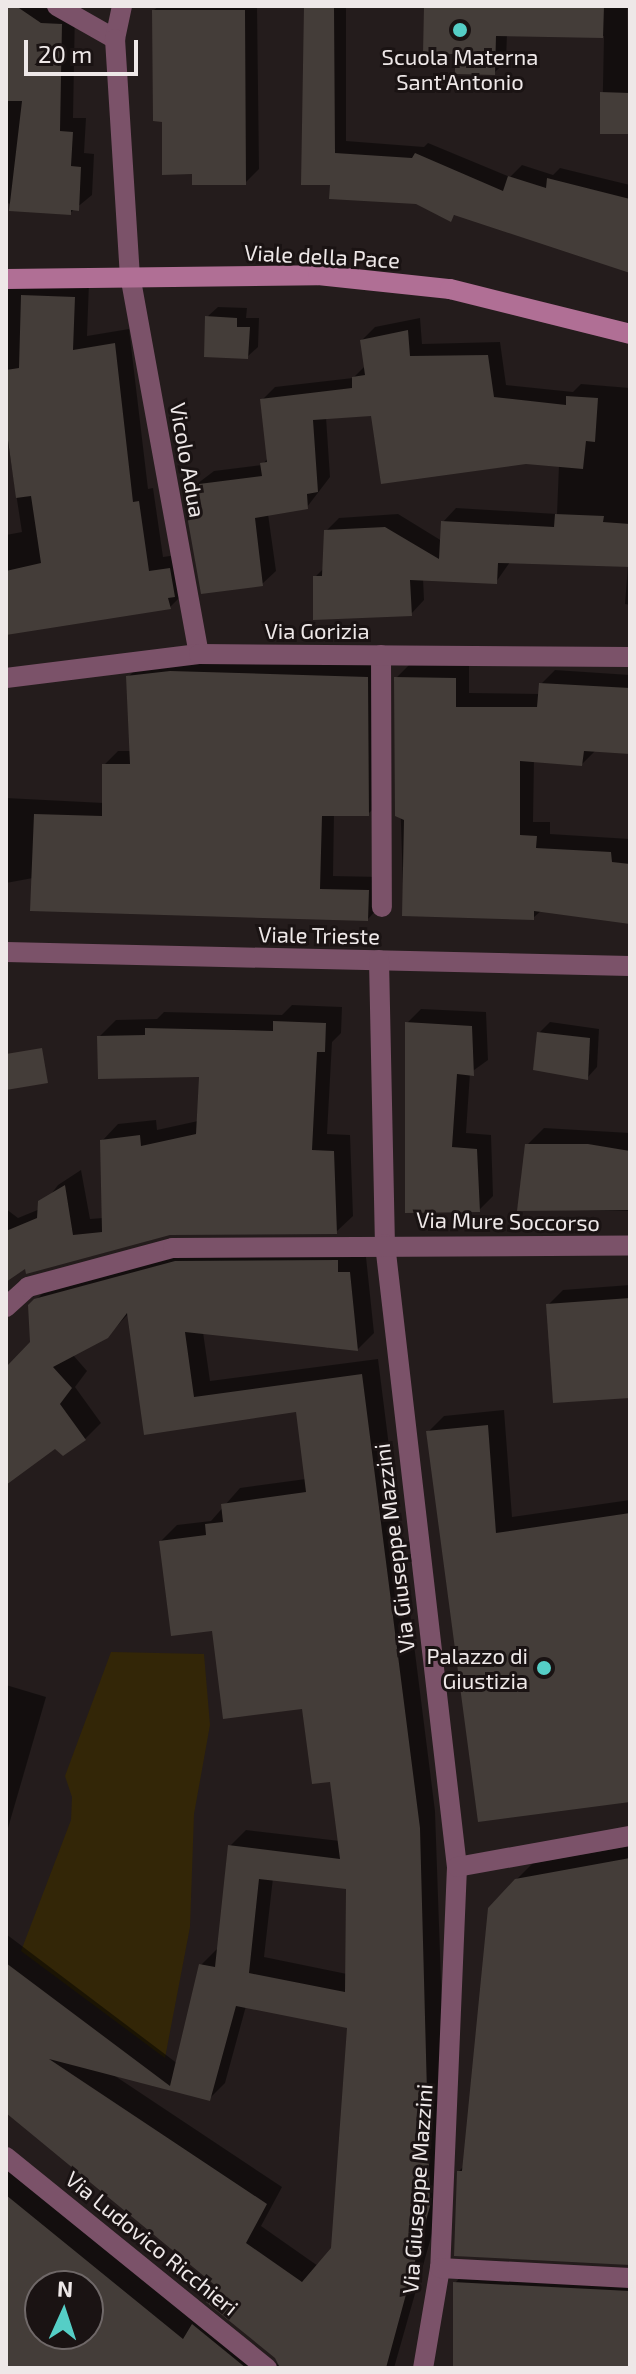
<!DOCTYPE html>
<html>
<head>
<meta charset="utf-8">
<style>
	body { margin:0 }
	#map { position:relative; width:636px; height:2374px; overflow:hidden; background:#241c1c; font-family:"Exo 2",sans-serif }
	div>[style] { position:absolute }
	.green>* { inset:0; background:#332607 }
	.shadow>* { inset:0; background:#0007 }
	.building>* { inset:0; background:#443d39 }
	.street>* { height:20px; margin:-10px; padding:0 10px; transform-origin:10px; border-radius:10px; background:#7b5269 }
	.secondary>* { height:20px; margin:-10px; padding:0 10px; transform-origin:10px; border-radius:10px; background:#b06f95 }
	.dots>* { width:22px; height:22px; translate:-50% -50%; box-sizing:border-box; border:4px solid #1a1313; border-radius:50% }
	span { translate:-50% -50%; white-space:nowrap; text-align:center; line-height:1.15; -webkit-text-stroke:6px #1a1313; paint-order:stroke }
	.poi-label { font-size:22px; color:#eee8e8 }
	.right { translate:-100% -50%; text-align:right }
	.street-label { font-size:22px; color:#eee8e8 }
	.frame { position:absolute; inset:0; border:8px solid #eee8e8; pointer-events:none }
	.north { position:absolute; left:24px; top:2270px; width:80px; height:80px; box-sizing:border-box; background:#1a1313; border:2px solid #6f6868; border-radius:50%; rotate:3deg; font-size:22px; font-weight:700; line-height:32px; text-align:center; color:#eee8e8 }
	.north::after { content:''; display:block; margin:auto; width:28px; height:36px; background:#55cec6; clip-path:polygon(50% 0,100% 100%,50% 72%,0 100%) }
	.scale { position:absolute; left:24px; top:40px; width:114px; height:36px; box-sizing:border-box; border:4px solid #eee8e8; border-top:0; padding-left:10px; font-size:24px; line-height:28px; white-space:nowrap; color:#eee8e8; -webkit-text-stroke:6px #1a1313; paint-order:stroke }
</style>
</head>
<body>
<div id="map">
	<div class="green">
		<div style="clip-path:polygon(111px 1652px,204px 1654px,210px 1725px,194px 1814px,190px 1927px,165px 2058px,21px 1951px,71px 1820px,72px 1797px,65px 1776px)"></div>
	</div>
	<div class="shadow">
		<div style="clip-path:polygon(6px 6px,75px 10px,73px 118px,86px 118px,84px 153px,94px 154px,92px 195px,70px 213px,6px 203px)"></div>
		<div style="clip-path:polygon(159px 6px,257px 6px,259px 169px,245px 183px,194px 172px,164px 120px,154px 10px)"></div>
		<div style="clip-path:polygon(306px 6px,346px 6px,346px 141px,424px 147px,428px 143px,510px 177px,522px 165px,553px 175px,560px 168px,630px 185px,630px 271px,456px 214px,450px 219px,417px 202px,332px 183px)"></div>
		<div style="clip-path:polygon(425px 6px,627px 6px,630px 132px,602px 132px,604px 36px,507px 34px,506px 61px,494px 73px,457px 52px)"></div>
		<div style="clip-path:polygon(6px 283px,89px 283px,87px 336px,129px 329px,148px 489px,153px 488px,163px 557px,184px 554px,185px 592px,170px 607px,6px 633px,6px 535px,22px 532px,6px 429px)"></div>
		<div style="clip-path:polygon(218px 307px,247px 308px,246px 318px,259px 318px,258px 347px,247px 357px,207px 317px)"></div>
		<div style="clip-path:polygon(420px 318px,422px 344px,500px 342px,506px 385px,573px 392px,581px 384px,630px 388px,630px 605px,625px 604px,628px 565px,510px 562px,496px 582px,423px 578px,424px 600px,411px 614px,315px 577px,325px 567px,326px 531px,339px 518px,398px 514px,442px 541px,443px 522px,456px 508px,557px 514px,559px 465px,373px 413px,326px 417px,330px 477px,307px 507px,268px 514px,276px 571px,262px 584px,185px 493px,214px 471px,262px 465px,269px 457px,262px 400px,275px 387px,353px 378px,366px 365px,362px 340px,375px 327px)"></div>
		<div style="clip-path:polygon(142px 663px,381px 664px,382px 800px,368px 814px,334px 814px,333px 876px,382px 877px,381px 905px,368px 919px,33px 878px,6px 883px,6px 798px,104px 803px,104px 765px,118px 751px,132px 751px,128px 677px)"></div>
		<div style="clip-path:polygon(410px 664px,469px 664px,469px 693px,540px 694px,541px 684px,555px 670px,630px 675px,630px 752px,596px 750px,582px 764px,534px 760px,533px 822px,550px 822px,550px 834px,630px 839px,630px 920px,542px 910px,533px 918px,404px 914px,396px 678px)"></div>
		<div style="clip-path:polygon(292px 1005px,342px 1007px,341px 1033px,332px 1042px,327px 1134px,350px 1135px,353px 1216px,336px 1232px,170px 1233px,27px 1265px,6px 1280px,6px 1209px,18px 1218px,40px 1209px,58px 1185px,81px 1170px,90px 1219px,103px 1218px,102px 1141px,118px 1124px,156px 1120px,157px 1130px,198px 1121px,201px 1075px,99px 1037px,116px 1020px,157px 1019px,164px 1012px,282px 1015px)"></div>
		<div style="clip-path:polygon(421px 1009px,486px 1012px,488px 1060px,470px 1073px,466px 1133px,491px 1135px,493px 1196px,479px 1210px,407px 1211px,407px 1023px)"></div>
		<div style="clip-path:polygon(550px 1022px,599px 1029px,597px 1067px,587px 1078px,539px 1033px)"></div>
		<div style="clip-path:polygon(544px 1128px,630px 1133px,630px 1211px,519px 1209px,527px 1145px)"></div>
		<div style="clip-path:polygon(evenodd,192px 1246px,366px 1257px,374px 1333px,358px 1349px,203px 1332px,210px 1381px,378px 1359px,435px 1811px,447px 2152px,445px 2188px,394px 2368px,6px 2368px,6px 2166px,210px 2309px,278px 2365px,278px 2357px,218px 2286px,6px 2111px,6px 1934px,178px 2064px,201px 1965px,218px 1948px,230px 1846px,246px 1830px,340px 1841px,332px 1780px,304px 1707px,214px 1629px,161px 1541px,177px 1525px,211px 1521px,240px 1488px,306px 1479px,297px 1410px,146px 1432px,129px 1313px,107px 1337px,73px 1355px,87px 1371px,75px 1387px,101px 1423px,85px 1439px,55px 1447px,6px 1483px,6px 1370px,32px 1343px,30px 1306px,53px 1283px,192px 1246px,273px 1878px,348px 1887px,347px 1974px,264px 1957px,273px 1878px,192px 1246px,246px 2006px,349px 2026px,333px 2249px,318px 2266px,261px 2226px,282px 2187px,112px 2074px,209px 2099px,225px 2083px,246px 2006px,192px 1246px,40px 2286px,88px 2286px,88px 2334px,40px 2334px,40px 2286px)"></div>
		<div style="clip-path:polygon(630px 1285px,630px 1396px,549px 1304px,563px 1290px)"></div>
		<div style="clip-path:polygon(504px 1410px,512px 1517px,630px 1500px,630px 1800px,428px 1432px,444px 1416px)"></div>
		<div style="clip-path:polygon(6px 1685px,46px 1697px,6px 1835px)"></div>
		<div style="clip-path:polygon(630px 1846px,630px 2263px,459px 2171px,464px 2166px,516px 1880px,533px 1863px)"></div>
		<div style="clip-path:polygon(471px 2266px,630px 2275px,630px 2368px,455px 2368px,455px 2283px)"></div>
	</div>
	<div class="building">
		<div style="clip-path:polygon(6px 6px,16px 6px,41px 23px,62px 24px,60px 131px,73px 132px,71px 166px,81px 167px,79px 211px,71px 210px,71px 215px,9px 211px,22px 101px,6px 101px)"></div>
		<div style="clip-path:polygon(304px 6px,334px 6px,335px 153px,412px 158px,415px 153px,503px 191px,508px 176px,546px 188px,547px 178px,630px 199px,630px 273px,454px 215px,451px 222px,416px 204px,329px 199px,330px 185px,301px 185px)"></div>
		<div style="clip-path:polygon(424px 6px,604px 6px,603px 38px,496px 36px,495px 75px,455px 74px,455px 54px,423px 54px)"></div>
		<div style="clip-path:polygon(152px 10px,245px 10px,246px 185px,192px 185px,192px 174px,162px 175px,162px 122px,153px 121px)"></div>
		<div style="clip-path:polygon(600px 92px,630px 93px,630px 134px,600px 134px)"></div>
		<div style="clip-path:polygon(21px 295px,75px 297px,73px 350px,115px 343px,133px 502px,139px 501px,149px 571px,170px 568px,175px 597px,168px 598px,171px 609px,6px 635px,6px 571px,41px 563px,31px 496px,16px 498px,6px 426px,6px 370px,19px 368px)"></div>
		<div style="clip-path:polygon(205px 316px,237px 318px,237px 327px,250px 327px,248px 359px,204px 357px)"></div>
		<div style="clip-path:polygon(408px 330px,410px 356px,488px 355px,494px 397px,566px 405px,566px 396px,598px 398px,595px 442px,586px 441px,583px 469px,526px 464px,381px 484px,371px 416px,313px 420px,318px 492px,307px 494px,308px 509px,255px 518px,263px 586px,201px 594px,183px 493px,200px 489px,199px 484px,262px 476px,260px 463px,267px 462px,260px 399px,352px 388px,352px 377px,365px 375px,360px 340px)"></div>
		<div style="clip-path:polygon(555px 514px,604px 516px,603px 522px,630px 524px,630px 567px,498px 563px,497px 584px,410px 580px,412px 616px,313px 620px,313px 576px,322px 576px,324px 530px,385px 527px,439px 559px,441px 521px,554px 527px)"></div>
		<div style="clip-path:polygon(170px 671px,368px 677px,369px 816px,322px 816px,320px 889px,369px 890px,368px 921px,30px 911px,34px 814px,102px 816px,102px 764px,130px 764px,126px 676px)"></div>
		<div style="clip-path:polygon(394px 677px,456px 678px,456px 707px,537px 707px,539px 683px,630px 688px,630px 754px,584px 751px,582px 766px,520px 761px,520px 835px,537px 836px,536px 848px,611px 852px,612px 862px,630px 864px,630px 924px,534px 911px,534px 920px,402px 916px,404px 820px,395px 816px)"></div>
		<div style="clip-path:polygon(273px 1021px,326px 1023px,325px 1052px,317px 1052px,312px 1150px,334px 1151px,337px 1234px,170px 1235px,26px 1274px,25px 1269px,6px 1282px,6px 1231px,37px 1218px,38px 1201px,65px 1185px,73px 1235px,102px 1232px,100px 1140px,140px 1135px,141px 1146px,196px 1134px,199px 1077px,98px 1079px,97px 1036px,145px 1035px,145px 1028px,273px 1031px)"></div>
		<div style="clip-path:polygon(405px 1022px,472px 1026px,474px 1076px,457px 1074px,452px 1147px,477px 1149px,480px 1212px,405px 1213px)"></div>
		<div style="clip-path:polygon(537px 1032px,590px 1038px,588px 1080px,533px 1070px)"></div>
		<div style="clip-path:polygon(42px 1048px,48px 1083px,6px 1090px,6px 1054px)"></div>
		<div style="clip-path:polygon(525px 1144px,588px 1144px,630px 1151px,630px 1210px,517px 1211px)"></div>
		<div style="clip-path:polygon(evenodd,338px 1260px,338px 1272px,350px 1272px,358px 1351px,185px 1332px,194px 1397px,362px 1374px,420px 1828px,430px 2206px,386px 2368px,280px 2368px,275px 2358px,206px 2302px,216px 2286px,6px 2113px,6px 1963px,170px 2086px,199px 1964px,215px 1967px,228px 1845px,340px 1859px,330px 1782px,312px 1784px,302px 1709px,223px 1719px,212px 1631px,171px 1636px,159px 1541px,206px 1535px,205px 1524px,223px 1522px,221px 1504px,306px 1492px,296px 1412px,144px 1435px,127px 1313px,108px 1338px,53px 1367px,72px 1388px,60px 1404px,86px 1440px,63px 1456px,55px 1449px,6px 1485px,6px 1367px,30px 1342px,28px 1305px,34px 1299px,175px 1261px,338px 1260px,259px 1879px,346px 1889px,345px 1992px,249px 1973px,259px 1879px,338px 1260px,236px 2006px,347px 2028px,331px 2248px,302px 2282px,246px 2243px,267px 2204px,49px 2059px,210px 2101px,236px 2006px)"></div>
		<div style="clip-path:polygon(630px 1298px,630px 1398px,553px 1403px,546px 1304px)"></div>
		<div style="clip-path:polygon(488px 1425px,496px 1533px,630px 1513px,630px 1802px,478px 1822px,426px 1431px)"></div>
		<div style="clip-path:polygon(630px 1858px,630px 2265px,454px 2256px,457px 2171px,462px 2171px,488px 1908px,515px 1879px)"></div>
		<div style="clip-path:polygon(evenodd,6px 2195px,183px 2339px,192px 2324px,246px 2368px,6px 2368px,6px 2195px,40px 2286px,88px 2286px,88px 2334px,40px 2334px,40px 2286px)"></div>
		<div style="clip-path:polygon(453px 2282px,630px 2291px,630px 2368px,453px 2368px)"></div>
	</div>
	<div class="street">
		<div style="left:57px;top:6px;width:67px;rotate:29.6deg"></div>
		<div style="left:122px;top:6px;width:34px;rotate:102deg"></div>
		<div style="left:115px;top:39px;width:236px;rotate:86.4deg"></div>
		<div style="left:130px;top:275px;width:385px;rotate:79.7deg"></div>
		<div style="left:381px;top:655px;width:252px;rotate:89.8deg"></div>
		<div style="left:6px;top:678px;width:194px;rotate:-7.1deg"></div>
		<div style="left:199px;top:654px;width:431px;rotate:0.4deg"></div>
		<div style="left:6px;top:952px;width:624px;rotate:1.29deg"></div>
		<div style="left:379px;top:960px;width:284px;rotate:88.8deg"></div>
		<div style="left:385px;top:1244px;width:627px;rotate:83.41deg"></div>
		<div style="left:457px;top:1867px;width:401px;rotate:92.4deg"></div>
		<div style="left:440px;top:2268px;width:101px;rotate:99.6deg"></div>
		<div style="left:6px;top:1307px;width:30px;rotate:-42deg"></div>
		<div style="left:28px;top:1287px;width:150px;rotate:-15.1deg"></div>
		<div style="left:173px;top:1248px;width:457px;rotate:-0.3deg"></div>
		<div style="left:457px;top:1867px;width:176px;rotate:-10.2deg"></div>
		<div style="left:6px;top:2157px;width:336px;rotate:39deg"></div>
		<div style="left:440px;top:2268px;width:190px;rotate:3deg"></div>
	</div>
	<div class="secondary">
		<div style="left:6px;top:279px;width:312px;rotate:-0.7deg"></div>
		<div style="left:318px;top:275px;width:133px;rotate:6.1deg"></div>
		<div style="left:450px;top:289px;width:186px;rotate:14deg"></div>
	</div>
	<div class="dots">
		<div style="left:460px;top:30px;background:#55cec6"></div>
		<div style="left:544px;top:1668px;background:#55cec6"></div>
	</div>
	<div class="poi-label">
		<span style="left:460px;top:69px">Scuola Materna<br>Sant'Antonio</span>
		<span class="right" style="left:528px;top:1668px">Palazzo di<br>Giustizia</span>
	</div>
	<div class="street-label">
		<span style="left:322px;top:256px;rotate:3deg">Viale della Pace</span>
		<span style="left:188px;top:460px;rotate:80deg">Vicolo Adua</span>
		<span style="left:317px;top:631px">Via Gorizia</span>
		<span style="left:319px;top:935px;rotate:1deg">Viale Trieste</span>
		<span style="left:508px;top:1221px;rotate:1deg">Via Mure Soccorso</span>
		<span style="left:394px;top:1548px;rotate:-97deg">Via Giuseppe Mazzini</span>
		<span style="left:417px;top:2189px;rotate:-86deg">Via Giuseppe Mazzini</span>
		<span style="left:152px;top:2243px;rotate:39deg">Via Ludovico Ricchieri</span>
	</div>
	<div class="frame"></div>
	<div class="north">N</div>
	<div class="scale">20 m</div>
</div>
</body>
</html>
